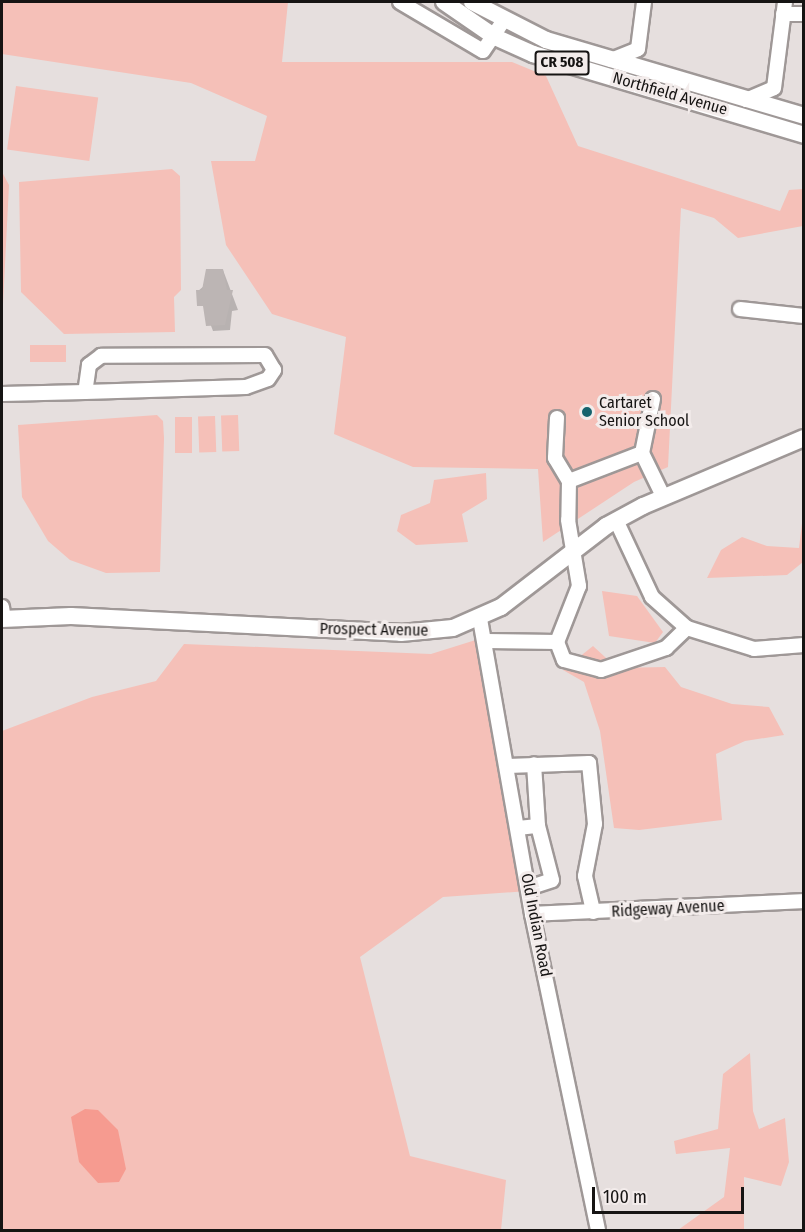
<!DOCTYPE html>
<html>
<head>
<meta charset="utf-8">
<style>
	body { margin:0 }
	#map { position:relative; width:805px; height:1232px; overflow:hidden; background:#e6dfde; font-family:"Fira Sans Condensed",sans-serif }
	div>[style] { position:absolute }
	.green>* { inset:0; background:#f5c0b8; transform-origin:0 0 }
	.water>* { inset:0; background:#f69b90 }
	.shadow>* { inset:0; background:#0003 }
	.building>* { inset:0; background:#bcb5b4 }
	.roads { filter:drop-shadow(2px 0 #9f9897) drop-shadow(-2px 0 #9f9897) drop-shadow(0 2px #9f9897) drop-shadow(0 -2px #9f9897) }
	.minor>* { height:14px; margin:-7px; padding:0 7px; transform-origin:7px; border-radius:7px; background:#fff }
	.major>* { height:16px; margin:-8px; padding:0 8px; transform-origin:8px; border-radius:8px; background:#fff }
	.dots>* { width:16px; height:16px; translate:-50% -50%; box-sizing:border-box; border:3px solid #f3eceb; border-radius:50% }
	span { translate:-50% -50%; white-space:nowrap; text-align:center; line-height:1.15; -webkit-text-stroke:6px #f3eceb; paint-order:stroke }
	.shield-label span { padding:2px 4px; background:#f3eceb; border:2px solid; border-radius:4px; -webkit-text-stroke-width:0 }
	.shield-label { font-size:15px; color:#161413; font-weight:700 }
	.street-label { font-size:16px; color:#161413 }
	.poi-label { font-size:16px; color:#161413 }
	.left { translate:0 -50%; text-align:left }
	.frame { position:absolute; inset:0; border:3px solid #161413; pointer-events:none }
	.scale { position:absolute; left:592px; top:1187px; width:152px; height:27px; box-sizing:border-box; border:3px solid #161413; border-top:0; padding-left:8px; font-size:18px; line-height:21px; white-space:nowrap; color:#161413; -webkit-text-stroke:4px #f3eceb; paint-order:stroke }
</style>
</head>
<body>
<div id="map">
	<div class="green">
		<i style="clip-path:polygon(2px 2px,288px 2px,282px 62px,512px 62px,546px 76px,578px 146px,780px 211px,789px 190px,803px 189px,803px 226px,738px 238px,714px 218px,681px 208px,668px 467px,634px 482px,543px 542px,538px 469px,413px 467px,334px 434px,346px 337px,272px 314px,226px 245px,211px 161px,255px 161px,267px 116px,191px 83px,2px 54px)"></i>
		<i style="left:16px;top:86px;width:83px;height:64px;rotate:8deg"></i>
		<i style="clip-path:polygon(172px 169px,180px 176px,181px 290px,174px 297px,175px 332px,64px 334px,21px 292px,19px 182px)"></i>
		<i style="clip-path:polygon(2px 172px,9px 185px,2px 324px)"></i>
		<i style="left:66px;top:345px;width:17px;height:36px;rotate:90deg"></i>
		<i style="clip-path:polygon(157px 415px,163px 421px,164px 438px,160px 572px,106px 573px,70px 560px,48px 541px,22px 497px,18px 425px)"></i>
		<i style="left:238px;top:415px;width:36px;height:17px;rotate:88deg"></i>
		<i style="left:215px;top:416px;width:36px;height:17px;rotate:88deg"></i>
		<i style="left:175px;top:417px;width:17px;height:36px"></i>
		<i style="clip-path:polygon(486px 473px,487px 499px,462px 514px,468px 542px,416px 545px,397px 531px,401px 515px,430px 503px,434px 480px)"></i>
		<i style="clip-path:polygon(803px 515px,803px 562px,787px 575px,707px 578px,721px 550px,742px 537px,767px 546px,799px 548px)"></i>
		<i style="clip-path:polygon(602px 591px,637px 596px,663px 632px,655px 643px,609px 636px)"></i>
		<i style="clip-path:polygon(482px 638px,528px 891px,443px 897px,360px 957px,410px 1156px,506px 1180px,501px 1230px,2px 1230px,2px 731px,92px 697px,156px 681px,184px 644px,431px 654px)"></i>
		<i style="clip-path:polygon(593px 646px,617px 668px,665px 667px,681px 687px,732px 704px,769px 707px,784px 735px,745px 741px,716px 754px,722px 820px,639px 830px,614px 828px,600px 731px,584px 682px,563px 670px)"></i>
		<i style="clip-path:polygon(750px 1053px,753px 1111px,759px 1129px,785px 1118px,789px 1162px,781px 1186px,744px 1177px,744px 1230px,678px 1230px,724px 1197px,730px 1148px,676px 1154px,674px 1141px,718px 1129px,723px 1074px)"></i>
	</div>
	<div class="water">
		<i style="clip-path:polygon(85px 1109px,98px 1110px,118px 1130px,126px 1169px,119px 1182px,98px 1183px,79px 1162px,71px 1117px)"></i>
	</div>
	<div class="shadow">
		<i style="clip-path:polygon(223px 270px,238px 310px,232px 311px,230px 330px,213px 331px,198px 291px)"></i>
	</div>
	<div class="building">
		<i style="clip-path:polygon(206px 269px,223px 269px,227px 290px,233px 290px,225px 325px,206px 326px,203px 306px,197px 306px,196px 290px,202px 290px)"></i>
	</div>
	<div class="roads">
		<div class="minor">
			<i style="left:400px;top:2px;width:96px;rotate:30.6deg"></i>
			<i style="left:483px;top:51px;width:37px;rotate:-56deg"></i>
			<i style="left:783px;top:14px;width:21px"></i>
			<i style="left:611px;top:60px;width:29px;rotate:-22deg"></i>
			<i style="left:638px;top:49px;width:47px;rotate:-82.7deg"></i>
			<i style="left:746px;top:100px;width:30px;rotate:-23deg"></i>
			<i style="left:774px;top:88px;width:87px;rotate:-82.7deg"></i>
			<i style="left:740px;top:309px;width:64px;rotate:6.2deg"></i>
			<i style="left:2px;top:394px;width:83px;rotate:-1.4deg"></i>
			<i style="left:85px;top:392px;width:161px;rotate:-1.8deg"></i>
			<i style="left:246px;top:387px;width:23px;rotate:-20deg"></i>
			<i style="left:268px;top:379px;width:11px;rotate:-56deg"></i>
			<i style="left:274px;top:370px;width:17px;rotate:-121deg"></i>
			<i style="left:265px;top:355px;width:164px;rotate:179.7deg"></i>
			<i style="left:101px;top:356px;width:15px;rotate:143deg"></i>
			<i style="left:89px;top:365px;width:27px;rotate:98deg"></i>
			<i style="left:653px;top:399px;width:55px;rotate:101.5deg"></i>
			<i style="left:642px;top:453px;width:48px;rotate:64deg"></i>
			<i style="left:557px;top:418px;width:40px;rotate:92.9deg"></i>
			<i style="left:555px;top:458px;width:27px;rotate:59deg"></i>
			<i style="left:569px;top:481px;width:39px;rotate:91deg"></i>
			<i style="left:568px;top:520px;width:67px;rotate:80.5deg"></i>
			<i style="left:579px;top:586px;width:60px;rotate:111.4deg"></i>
			<i style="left:557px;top:642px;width:19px;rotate:69deg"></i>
			<i style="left:564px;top:660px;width:38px;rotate:15deg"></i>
			<i style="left:601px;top:670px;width:69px;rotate:-18.7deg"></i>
			<i style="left:666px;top:648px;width:29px;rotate:-44deg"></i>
			<i style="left:569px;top:481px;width:78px;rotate:-21deg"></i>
			<i style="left:616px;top:520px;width:85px;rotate:64.9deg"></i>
			<i style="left:652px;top:597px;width:47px;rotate:41.5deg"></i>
			<i style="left:687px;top:628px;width:70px;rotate:17.4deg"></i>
			<i style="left:754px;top:649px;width:50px;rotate:-4.6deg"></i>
			<i style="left:2px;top:607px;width:12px;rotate:81deg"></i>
			<i style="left:480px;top:619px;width:300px;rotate:80deg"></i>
			<i style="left:532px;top:914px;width:323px;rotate:78.2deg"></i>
			<i style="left:487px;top:641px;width:70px;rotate:0.8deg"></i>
			<i style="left:508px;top:766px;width:81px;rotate:-2.1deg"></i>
			<i style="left:589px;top:763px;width:61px;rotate:84.4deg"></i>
			<i style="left:595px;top:824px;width:53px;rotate:100.9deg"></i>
			<i style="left:585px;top:876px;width:37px;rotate:77deg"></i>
			<i style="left:518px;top:828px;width:20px;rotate:-6deg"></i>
			<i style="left:538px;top:826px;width:62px;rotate:-93.7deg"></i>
			<i style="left:528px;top:888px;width:25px;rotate:-18deg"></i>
			<i style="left:552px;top:880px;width:56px;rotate:-104.5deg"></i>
			<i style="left:532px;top:914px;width:272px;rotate:-2.7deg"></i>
		</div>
		<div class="major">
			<i style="left:444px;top:2px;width:62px;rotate:34.5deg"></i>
			<i style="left:495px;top:37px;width:42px;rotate:24.1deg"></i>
			<i style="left:533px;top:54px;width:283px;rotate:16.6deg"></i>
			<i style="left:472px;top:2px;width:83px;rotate:27.2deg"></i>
			<i style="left:546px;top:40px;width:269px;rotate:16.4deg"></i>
			<i style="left:2px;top:619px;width:69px;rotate:-2.5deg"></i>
			<i style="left:71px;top:616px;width:330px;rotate:2.9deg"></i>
			<i style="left:401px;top:633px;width:52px;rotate:-5.5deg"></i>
			<i style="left:453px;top:628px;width:52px;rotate:-23.6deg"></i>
			<i style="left:501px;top:607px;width:133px;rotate:-37.6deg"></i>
			<i style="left:606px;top:526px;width:42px;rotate:-28.4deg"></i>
			<i style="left:643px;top:506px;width:175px;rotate:-22.9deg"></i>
		</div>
	</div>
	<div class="dots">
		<i style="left:587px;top:412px;background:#16636d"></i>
	</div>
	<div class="shield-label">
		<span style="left:562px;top:63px">CR 508</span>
	</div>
	<div class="street-label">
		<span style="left:670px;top:94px;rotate:16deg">Northfield Avenue</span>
		<span style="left:374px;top:630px;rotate:1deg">Prospect Avenue</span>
		<span style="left:668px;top:909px;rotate:-3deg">Ridgeway Avenue</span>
		<span style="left:536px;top:925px;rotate:79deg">Old Indian Road</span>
	</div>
	<div class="poi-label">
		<span class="left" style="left:599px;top:412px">Cartaret<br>Senior School</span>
	</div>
	<div class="frame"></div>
	<div class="scale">100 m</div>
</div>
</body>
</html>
